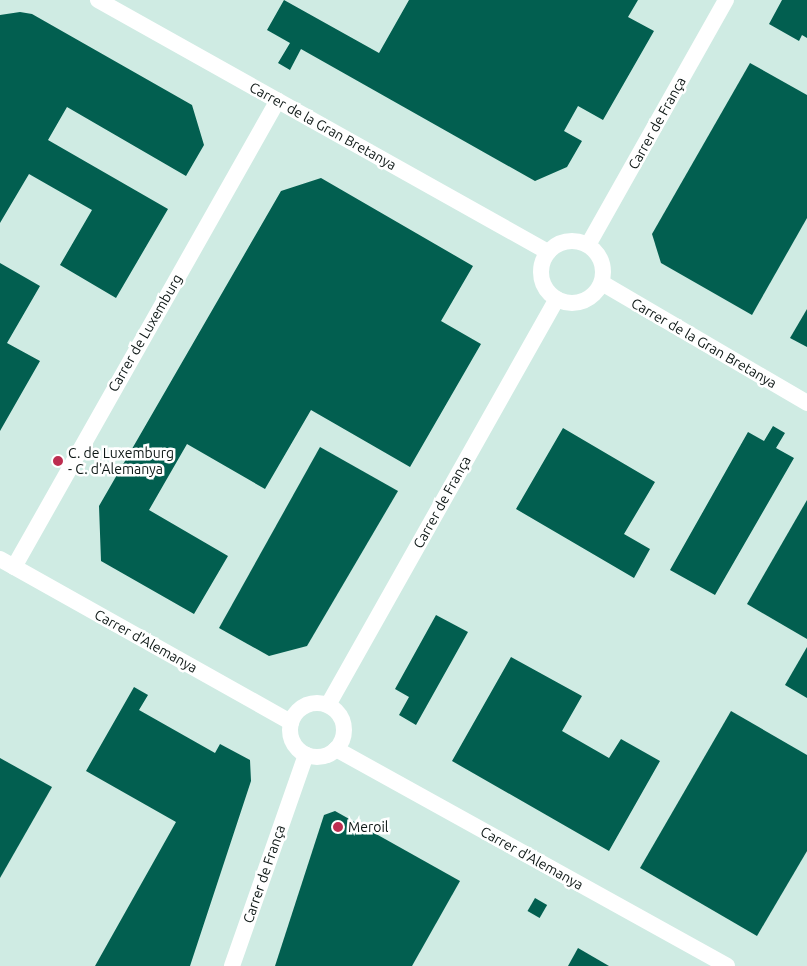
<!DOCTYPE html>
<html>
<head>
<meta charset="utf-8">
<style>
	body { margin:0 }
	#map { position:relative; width:807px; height:966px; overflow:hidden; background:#cfebe3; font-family:Ubuntu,sans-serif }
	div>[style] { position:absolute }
	.building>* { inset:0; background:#025f50; transform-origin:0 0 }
	.street>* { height:16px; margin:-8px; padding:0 8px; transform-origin:8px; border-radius:8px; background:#fff }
	.street>.ring { margin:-8px; padding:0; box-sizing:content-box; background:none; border:16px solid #fff; border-radius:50% }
	.dots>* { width:14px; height:14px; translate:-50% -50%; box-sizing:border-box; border:2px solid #fff; border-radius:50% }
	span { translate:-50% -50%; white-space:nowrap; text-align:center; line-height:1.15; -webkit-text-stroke:5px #fff; paint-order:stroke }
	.street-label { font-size:14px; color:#0d1715 }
	.poi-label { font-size:14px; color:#0d1715 }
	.left { translate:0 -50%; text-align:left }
</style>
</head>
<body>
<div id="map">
	<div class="building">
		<i style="clip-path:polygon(284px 0,379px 53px,409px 0,638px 0,628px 17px,654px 31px,603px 120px,578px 106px,564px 131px,582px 141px,567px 167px,535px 181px,301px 49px,290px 70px,278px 63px,290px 43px,267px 30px)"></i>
		<i style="clip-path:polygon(782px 0,807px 0,807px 38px,802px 35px,799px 41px,769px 24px)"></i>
		<i style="clip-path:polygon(20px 12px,32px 14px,192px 105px,204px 145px,186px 176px,67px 107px,48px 140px,168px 209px,116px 298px,60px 265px,92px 210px,29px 174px,0 223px,0 15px)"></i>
		<i style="clip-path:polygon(750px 63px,807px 95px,807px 218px,752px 315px,661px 263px,652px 234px)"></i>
		<i style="clip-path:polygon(321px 178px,473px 266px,441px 321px,481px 344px,410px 467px,311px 410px,265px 489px,187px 444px,149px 510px,228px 556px,194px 614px,101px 561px,99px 506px,281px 191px)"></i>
		<i style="clip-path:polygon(0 263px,40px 286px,7px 343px,40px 361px,0 431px)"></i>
		<i style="clip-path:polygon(807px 309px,807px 347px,790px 338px)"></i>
		<i style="clip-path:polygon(773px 426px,785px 433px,776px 448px,794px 458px,715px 595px,670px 570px,748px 432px,764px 441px)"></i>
		<i style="clip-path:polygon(563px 428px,655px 482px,624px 534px,650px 549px,634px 578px,516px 509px)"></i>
		<i style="clip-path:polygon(320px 447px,398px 491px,307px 646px,269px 656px,219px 628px)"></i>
		<i style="clip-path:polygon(807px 500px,807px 639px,747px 604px)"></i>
		<i style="clip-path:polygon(436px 615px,468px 632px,416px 725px,399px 715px,409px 697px,395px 689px)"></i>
		<i style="clip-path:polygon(807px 647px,807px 698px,785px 685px)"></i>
		<i style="clip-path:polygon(511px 657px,582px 696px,562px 731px,609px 758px,621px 739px,660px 761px,609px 851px,452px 761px)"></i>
		<i style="clip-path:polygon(134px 687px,148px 695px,139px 710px,215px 753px,220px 744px,250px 760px,251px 781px,190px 966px,95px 966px,176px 822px,86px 771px)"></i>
		<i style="clip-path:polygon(731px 711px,807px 755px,807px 851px,757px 936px,640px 868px)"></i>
		<i style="clip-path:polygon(0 758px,52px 787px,0 878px)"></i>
		<i style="clip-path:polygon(335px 811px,460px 881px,412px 966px,275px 966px,324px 815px)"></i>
		<i style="left:535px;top:898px;width:14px;height:15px;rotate:30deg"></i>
		<i style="clip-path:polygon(578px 948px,609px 966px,568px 966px)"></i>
	</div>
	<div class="street">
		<i style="left:98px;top:0;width:516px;rotate:29.25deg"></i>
		<i class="ring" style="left:541px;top:241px;width:46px;height:46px"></i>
		<i style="left:588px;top:245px;width:281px;rotate:-60.6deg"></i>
		<i style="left:602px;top:283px;width:238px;rotate:30.3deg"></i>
		<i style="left:0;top:559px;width:334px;rotate:29.3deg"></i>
		<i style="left:14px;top:567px;width:536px;rotate:-60.52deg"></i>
		<i class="ring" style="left:290px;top:703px;width:38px;height:38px"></i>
		<i style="left:328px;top:705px;width:466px;rotate:-60.6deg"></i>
		<i style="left:336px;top:749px;width:447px;rotate:29deg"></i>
		<i style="left:232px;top:966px;width:224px;rotate:-70.7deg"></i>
	</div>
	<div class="dots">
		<i style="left:58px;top:461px;background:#bd2d50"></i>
		<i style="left:338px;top:827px;background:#bd2d50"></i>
	</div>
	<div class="street-label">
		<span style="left:657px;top:123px;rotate:-61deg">Carrer de França</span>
		<span style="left:323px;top:126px;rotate:29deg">Carrer de la Gran Bretanya</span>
		<span style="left:145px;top:333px;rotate:-60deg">Carrer de Luxemburg</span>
		<span style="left:704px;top:343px;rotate:30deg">Carrer de la Gran Bretanya</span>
		<span style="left:442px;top:502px;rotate:-61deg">Carrer de França</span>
		<span style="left:146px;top:641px;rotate:29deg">Carrer d'Alemanya</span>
		<span style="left:532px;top:858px;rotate:29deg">Carrer d'Alemanya</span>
		<span style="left:264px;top:874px;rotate:-71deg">Carrer de França</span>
	</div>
	<div class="poi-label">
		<span class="left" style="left:68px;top:461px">C. de Luxemburg<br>- C. d'Alemanya</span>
		<span class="left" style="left:348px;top:827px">Meroil</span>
	</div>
</div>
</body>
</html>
